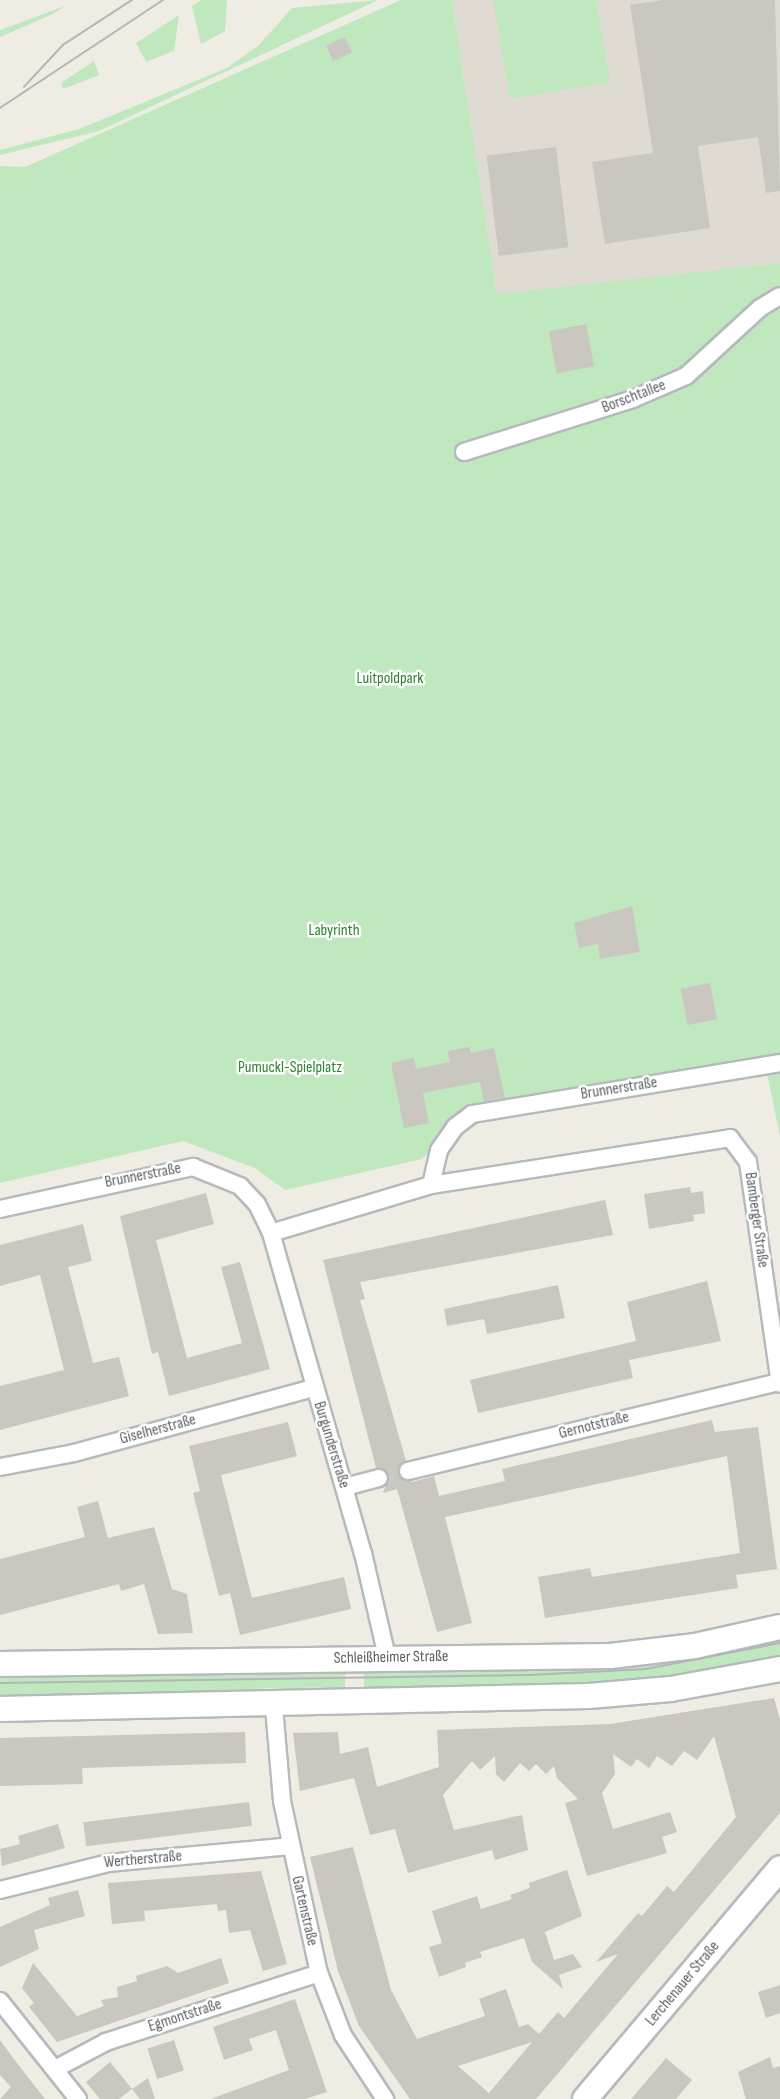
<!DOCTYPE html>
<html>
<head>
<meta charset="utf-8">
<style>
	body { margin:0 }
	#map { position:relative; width:780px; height:2099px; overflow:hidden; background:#efece3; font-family:"Sofia Sans Condensed",sans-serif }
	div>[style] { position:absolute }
	.education>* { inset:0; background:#dfdbd2 }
	.green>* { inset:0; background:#bfe8be }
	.building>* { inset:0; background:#cac7c0; transform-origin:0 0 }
	.street-tunnel>* { height:16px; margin-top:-8px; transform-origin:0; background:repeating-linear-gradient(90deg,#cac9c4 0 16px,transparent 0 24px) }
	.roads { filter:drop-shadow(2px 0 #b6b9be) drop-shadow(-2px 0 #b6b9be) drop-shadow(0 2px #b6b9be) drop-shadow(0 -2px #b6b9be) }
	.street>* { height:16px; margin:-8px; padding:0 8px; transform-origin:8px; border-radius:8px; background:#fff }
	.secondary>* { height:24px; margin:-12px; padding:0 12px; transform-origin:12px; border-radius:12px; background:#fff }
	.tram>* { height:1.5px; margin:-0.75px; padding:0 0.75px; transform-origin:0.75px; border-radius:0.75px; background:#b4b5b6 }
	span { translate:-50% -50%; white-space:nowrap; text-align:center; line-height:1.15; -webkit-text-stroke:5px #fff; paint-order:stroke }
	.street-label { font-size:16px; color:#5b6065 }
	.park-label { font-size:16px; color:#2e8230 }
</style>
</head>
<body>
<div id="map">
	<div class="education">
		<i style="clip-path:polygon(452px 0,780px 0,780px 263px,497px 295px)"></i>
	</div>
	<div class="green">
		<i style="clip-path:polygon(201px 0,227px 0,225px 31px,201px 44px,192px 6px)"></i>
		<i style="clip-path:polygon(378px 0,99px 131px,0 155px,0 150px,79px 129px,227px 68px,259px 45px,292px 8px)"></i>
		<i style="clip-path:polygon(401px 0,452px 0,497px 294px,780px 263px,780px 1063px,472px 1114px,422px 1159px,285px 1190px,255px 1168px,183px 1141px,0 1183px,0 166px,25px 167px)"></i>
		<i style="clip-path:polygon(493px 0,596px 0,610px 82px,510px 99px)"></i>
		<i style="clip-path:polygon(65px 6px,53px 14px,0 37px,0 30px)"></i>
		<i style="clip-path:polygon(179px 15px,174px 51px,146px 62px,136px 43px)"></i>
		<i style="clip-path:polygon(94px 61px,99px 75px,63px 89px,61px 83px)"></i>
		<i style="clip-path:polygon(780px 1071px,780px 1136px,767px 1073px)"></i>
		<i style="clip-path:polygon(780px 1635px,780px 1658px,627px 1684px,364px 1695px,364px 1673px,474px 1672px,475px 1665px)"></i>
		<i style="clip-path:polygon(345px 1666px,345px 1687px,237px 1689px,236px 1698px,0 1700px,0 1673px)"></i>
	</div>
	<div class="building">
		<i style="clip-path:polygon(663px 0,775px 0,780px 191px,766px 193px,758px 137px,698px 146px,710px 228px,605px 244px,592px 162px,653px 153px,630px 5px)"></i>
		<i style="left:345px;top:37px;width:17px;height:21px;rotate:65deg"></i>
		<i style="left:556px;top:147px;width:101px;height:70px;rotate:83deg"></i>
		<i style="left:586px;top:324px;width:43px;height:38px;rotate:79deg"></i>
		<i style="clip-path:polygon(632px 906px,640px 952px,600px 959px,598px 944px,579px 948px,574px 923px)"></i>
		<i style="left:710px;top:983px;width:37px;height:30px;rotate:79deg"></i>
		<i style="clip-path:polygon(469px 1047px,471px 1053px,494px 1048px,505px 1098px,484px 1101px,480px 1082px,423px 1093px,429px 1123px,404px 1128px,391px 1063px,414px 1058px,416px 1069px,450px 1062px,448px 1051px)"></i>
		<i style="clip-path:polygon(690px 1187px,691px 1193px,703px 1191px,705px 1213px,693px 1215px,694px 1221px,649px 1229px,644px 1194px)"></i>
		<i style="clip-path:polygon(206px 1193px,214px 1224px,156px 1240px,187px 1358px,242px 1343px,221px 1267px,240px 1262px,270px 1369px,169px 1396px,158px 1352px,152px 1354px,120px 1216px)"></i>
		<i style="clip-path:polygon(605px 1200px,613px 1235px,360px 1282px,365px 1299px,360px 1300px,406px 1461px,398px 1474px,412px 1482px,434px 1476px,439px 1496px,505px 1481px,502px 1469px,712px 1420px,715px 1432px,758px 1427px,777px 1569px,736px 1575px,738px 1588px,545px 1618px,538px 1577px,590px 1568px,592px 1577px,740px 1553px,727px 1456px,445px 1517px,472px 1623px,437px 1632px,397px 1489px,383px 1493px,389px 1476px,376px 1468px,323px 1260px)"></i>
		<i style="clip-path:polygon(83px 1224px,92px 1261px,68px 1267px,93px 1363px,119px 1357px,129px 1396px,0 1430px,0 1386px,64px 1370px,40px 1275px,0 1286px,0 1245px)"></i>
		<i style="clip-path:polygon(707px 1281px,721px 1341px,629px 1360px,633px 1378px,478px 1413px,470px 1380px,636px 1341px,627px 1302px)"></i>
		<i style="clip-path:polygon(558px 1285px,565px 1318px,487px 1334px,484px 1319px,447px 1326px,444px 1309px)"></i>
		<i style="clip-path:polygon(288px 1422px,297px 1456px,221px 1475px,252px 1598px,344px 1577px,351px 1609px,240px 1635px,230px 1593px,219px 1596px,193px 1493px,200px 1491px,189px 1446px)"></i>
		<i style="clip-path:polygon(98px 1501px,108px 1538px,154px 1527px,172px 1589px,187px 1594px,193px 1633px,158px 1634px,144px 1584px,121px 1591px,119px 1584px,0 1615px,0 1559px,85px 1537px,77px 1507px)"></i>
		<i style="clip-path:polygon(evenodd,774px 1698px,780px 1720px,780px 1813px,536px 2099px,410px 2099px,359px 2026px,338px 1971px,310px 1857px,353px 1847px,391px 1990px,417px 2039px,485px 2016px,479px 1999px,506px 1989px,519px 2027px,528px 2024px,539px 2034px,558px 2012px,564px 2018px,618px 1954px,596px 1962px,638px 1913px,642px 1916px,667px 1886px,674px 1892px,736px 1817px,714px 1736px,697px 1760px,684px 1751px,672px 1766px,657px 1756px,649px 1768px,637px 1759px,631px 1767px,613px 1754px,615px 1774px,602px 1793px,613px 1829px,670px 1812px,677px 1832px,662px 1837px,667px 1853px,587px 1876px,565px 1803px,578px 1799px,557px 1778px,554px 1766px,546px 1774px,536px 1764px,529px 1771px,520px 1763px,504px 1782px,496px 1774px,495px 1756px,480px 1770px,472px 1761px,443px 1795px,454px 1830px,522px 1815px,528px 1850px,495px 1860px,492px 1850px,408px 1873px,395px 1829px,370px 1835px,354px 1778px,300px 1791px,293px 1733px,338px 1732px,340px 1754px,368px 1747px,377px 1787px,439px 1767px,437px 1730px,610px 1724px,774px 1698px,532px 2042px,489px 2093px,458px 2066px,532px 2042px)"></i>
		<i style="clip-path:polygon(245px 1732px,246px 1763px,82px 1768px,83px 1784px,0 1786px,0 1738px)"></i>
		<i style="left:249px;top:1802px;width:24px;height:167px;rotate:83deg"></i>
		<i style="clip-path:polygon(58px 1824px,65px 1848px,2px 1866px,0 1849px,20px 1844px,18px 1836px)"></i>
		<i style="clip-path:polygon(567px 1870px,582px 1916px,545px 1932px,554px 1960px,573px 1954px,582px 1967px,559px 1975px,563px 1989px,532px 1962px,524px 1938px,480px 1952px,482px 1957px,465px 1963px,466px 1967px,439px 1977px,429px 1947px,442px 1943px,432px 1911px,477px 1896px,481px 1909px,512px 1899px,510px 1895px,530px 1888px,529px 1883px)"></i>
		<i style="clip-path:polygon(261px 1871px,287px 1964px,263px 1971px,250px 1930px,229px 1933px,226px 1910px,218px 1911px,217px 1904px,144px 1911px,145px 1921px,112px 1924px,108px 1883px)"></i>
		<i style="clip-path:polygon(78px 1890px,85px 1916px,34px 1930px,39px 1949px,0 1967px,0 1927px,50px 1905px,48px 1898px)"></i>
		<i style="clip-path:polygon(221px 1958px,229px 1983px,57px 2042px,29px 2007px,34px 2003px,22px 1988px,33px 1963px,77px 2016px,104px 2006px,101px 2000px,118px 1997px,117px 1987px,137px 1981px,136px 1976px,167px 1966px,178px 1973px)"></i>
		<i style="clip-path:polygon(780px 1985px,780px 2013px,766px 2018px,758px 1992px)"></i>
		<i style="clip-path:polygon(295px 1999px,327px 2092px,305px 2099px,211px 2099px,289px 2070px,276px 2030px,249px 2039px,253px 2050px,224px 2060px,213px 2027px)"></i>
		<i style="clip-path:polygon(0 2040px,17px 2063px,45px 2099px,0 2099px,11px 2087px,0 2075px)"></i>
		<i style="left:174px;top:2040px;width:32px;height:28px;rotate:72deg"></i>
		<i style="clip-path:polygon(770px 2057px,773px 2068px,780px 2066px,780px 2099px,746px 2099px,738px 2072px)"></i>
		<i style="clip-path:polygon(666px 2058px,692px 2080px,676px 2099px,631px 2099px)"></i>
		<i style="clip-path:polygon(110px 2062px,132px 2089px,119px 2099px,100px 2099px,86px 2082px)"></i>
		<i style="clip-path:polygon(148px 2078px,155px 2099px,140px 2099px,132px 2089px)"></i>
	</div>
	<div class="street-tunnel">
		<i style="left:379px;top:1478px;width:30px;rotate:-14deg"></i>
	</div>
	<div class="roads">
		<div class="street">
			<i style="left:464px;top:452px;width:177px;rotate:-17.4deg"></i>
			<i style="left:633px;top:399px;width:58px;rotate:-23.5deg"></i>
			<i style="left:686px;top:376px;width:100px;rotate:-42.6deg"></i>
			<i style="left:760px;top:308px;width:23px;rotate:-31deg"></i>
			<i style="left:431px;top:1185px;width:36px;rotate:-77deg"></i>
			<i style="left:439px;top:1150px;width:28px;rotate:-55deg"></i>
			<i style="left:455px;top:1127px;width:21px;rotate:-37deg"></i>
			<i style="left:472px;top:1114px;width:312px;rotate:-9.4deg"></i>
			<i style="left:0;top:1209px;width:198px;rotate:-12.3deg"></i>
			<i style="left:193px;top:1167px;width:51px;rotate:22deg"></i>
			<i style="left:240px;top:1186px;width:25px;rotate:47deg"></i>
			<i style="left:257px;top:1204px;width:32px;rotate:64deg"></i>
			<i style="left:271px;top:1233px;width:167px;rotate:-16.7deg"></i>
			<i style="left:431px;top:1185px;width:303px;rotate:-8.9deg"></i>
			<i style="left:730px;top:1138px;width:30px;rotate:53deg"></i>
			<i style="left:748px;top:1162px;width:224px;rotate:81.8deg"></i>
			<i style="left:271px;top:1233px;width:333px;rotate:74deg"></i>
			<i style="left:363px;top:1553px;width:107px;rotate:77deg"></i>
			<i style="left:0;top:1467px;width:75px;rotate:-10.7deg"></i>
			<i style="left:74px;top:1453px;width:249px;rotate:-15.2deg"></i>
			<i style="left:408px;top:1471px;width:382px;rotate:-13.5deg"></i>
			<i style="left:345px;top:1487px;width:35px;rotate:-15deg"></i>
			<i style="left:274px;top:1707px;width:94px;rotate:85.1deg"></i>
			<i style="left:282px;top:1801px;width:176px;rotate:77.9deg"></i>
			<i style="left:319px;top:1973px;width:66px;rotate:68.8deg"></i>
			<i style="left:343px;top:2035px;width:77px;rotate:56.7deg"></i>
			<i style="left:0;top:1890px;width:111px;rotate:-14deg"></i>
			<i style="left:108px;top:1863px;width:183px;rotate:-5.3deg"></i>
			<i style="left:0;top:2001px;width:125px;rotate:51.5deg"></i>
			<i style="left:55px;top:2069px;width:58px;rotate:-27.9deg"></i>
			<i style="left:106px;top:2042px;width:224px;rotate:-17.9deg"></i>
		</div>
		<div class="secondary">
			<i style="left:0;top:1664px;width:610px;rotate:-0.75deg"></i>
			<i style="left:610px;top:1656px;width:86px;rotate:-6.7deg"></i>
			<i style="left:695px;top:1646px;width:87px;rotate:-12.6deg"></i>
			<i style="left:0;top:1709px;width:589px;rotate:-1.26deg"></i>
			<i style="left:589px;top:1696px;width:82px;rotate:-4.9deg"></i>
			<i style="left:671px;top:1689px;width:111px;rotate:-10.4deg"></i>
			<i style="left:585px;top:2099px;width:302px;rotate:-49.8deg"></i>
		</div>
	</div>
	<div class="tram">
		<i style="left:24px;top:87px;width:57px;rotate:-47.1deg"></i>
		<i style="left:63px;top:45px;width:82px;rotate:-33.1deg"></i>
		<i style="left:0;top:108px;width:196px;rotate:-33.5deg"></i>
		<i style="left:0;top:1683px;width:530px;rotate:-0.86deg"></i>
		<i style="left:530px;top:1675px;width:116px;rotate:-3deg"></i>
		<i style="left:646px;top:1669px;width:136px;rotate:-11deg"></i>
	</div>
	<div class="street-label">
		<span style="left:634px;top:397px;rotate:-21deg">Borschtallee</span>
		<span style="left:619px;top:1089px;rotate:-9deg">Brunnerstraße</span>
		<span style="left:143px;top:1176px;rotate:-11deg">Brunnerstraße</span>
		<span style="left:756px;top:1220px;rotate:82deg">Bamberger Straße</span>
		<span style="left:594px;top:1426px;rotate:-14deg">Gernotstraße</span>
		<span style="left:158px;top:1430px;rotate:-15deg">Giselherstraße</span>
		<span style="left:331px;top:1445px;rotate:73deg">Burgunderstraße</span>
		<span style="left:391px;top:1658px;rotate:-1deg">Schleißheimer Straße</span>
		<span style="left:143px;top:1860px;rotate:-5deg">Wertherstraße</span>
		<span style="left:304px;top:1911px;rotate:77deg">Gartenstraße</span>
		<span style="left:683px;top:1984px;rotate:-50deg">Lerchenauer Straße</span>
		<span style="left:185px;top:2016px;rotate:-18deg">Egmontstraße</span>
	</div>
	<div class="park-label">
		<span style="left:390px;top:679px">Luitpoldpark</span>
		<span style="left:334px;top:931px">Labyrinth</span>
		<span style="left:290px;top:1068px">Pumuckl-Spielplatz</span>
	</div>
</div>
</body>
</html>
